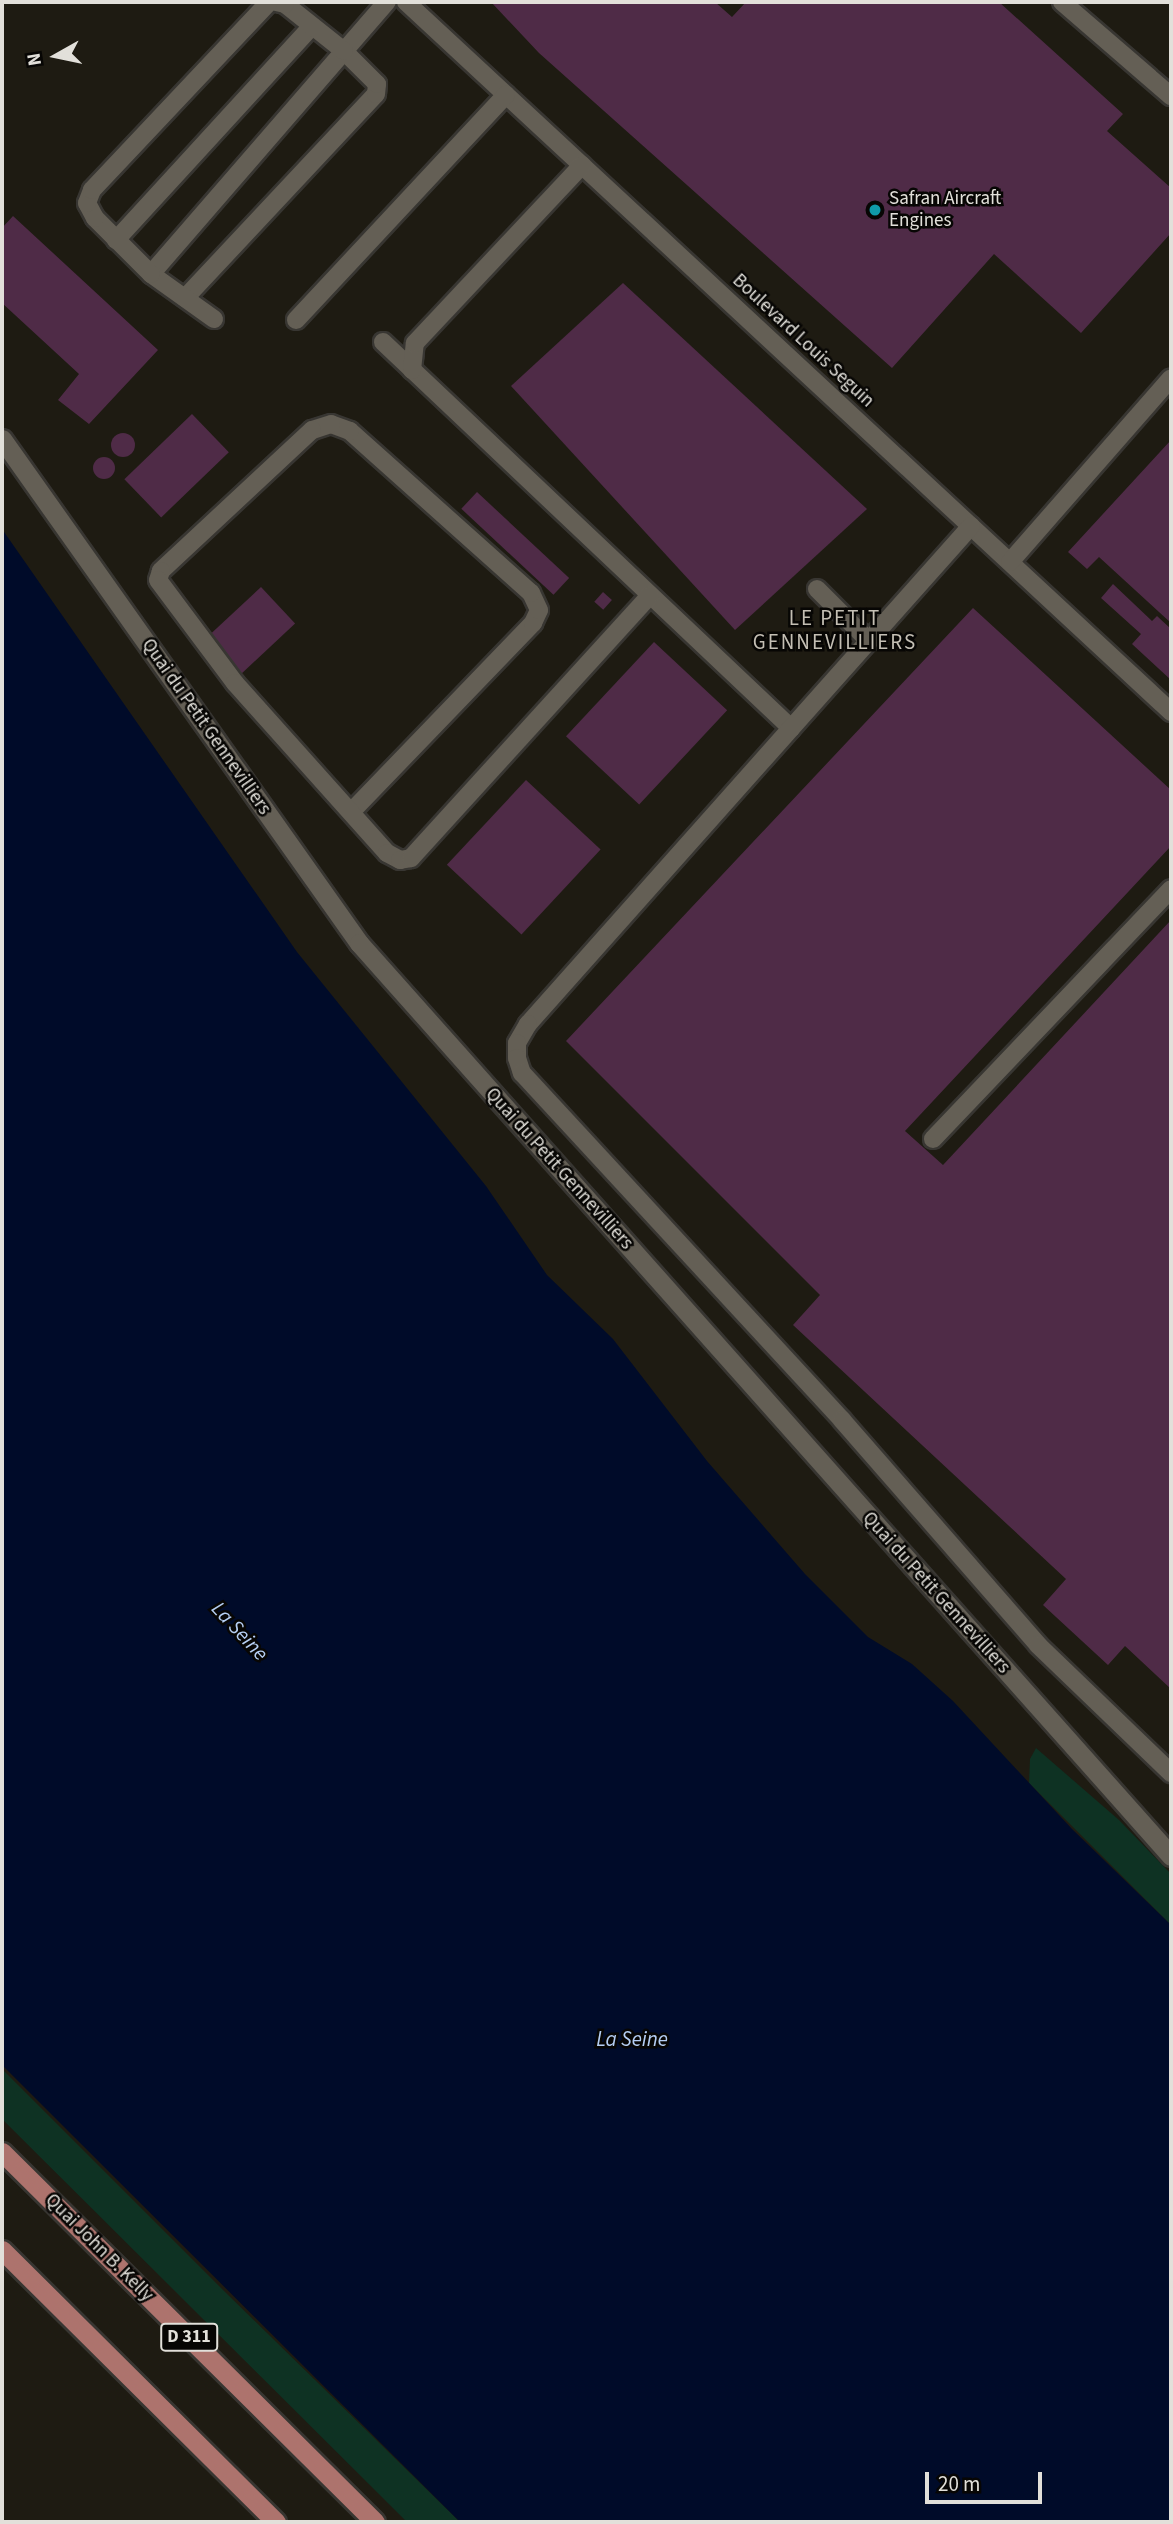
<!DOCTYPE html>
<html>
<head>
<meta charset="utf-8">
<style>
	body { margin:0 }
	#map { position:relative; width:1173px; height:2524px; overflow:hidden; background:#1e1b12; font-family:"Source Sans 3",sans-serif }
	div>[style] { position:absolute }
	.green>* { inset:0; background:#0e3223 }
	.water>* { inset:0; background:#000b29 }
	.building>* { inset:0; background:#4f2b47; transform-origin:0 0 }
	.round { border-radius:50% }
	.roads { filter:drop-shadow(2px 0 #383632) drop-shadow(-2px 0 #383632) drop-shadow(0 2px #383632) drop-shadow(0 -2px #383632) }
	.service>* { height:18px; margin:-9px; padding:0 9px; transform-origin:9px; border-radius:9px; background:#645f55 }
	.minor>* { height:19px; margin:-9.5px; padding:0 9.5px; transform-origin:9.5px; border-radius:9.5px; background:#645f55 }
	.primary>* { height:19px; margin:-9.5px; padding:0 9.5px; transform-origin:9.5px; border-radius:9.5px; background:#ad736d }
	.dots>* { width:19px; height:19px; translate:-50% -50%; box-sizing:border-box; border:4px solid #070604; border-radius:50% }
	span { translate:-50% -50%; white-space:nowrap; text-align:center; line-height:1.15; -webkit-text-stroke:5px #070604; paint-order:stroke }
	.shield-label span { padding:2px 5px; background:#070604; border:2px solid; border-radius:5px; -webkit-text-stroke-width:0 }
	.shield-label { font-size:18px; color:#e2e0da; font-weight:700 }
	.poi-label { font-size:19px; color:#e2e0da }
	.left { translate:0 -50%; text-align:left }
	.street-label { font-size:19px; color:#e2e0da }
	.neighbourhood-label { font-size:21px; color:#c4bfb4; letter-spacing:2px }
	.water-label { font-size:21px; color:#b5cef3; font-style:italic }
	.frame { position:absolute; inset:0; border:4px solid #e2e0da; pointer-events:none }
	.north { position:absolute; left:21px; top:21px; width:70px; height:70px; -webkit-text-stroke:5px #070604; paint-order:stroke; rotate:261deg; font-size:19px; font-weight:700; line-height:28px; text-align:center; color:#e2e0da }
	.north::after { content:''; display:block; margin:auto; width:24px; height:32px; background:#e2e0da; clip-path:polygon(50% 0,100% 100%,50% 72%,0 100%) }
	.scale { position:absolute; left:925px; top:2472px; width:117px; height:32px; box-sizing:border-box; border:4px solid #e2e0da; border-top:0; padding-left:9px; font-size:21px; line-height:24px; white-space:nowrap; color:#e2e0da; -webkit-text-stroke:5px #070604; paint-order:stroke }
</style>
</head>
<body>
<div id="map">
	<div class="green">
		<i style="clip-path:polygon(1036px 1748px,1119px 1820px,1171px 1874px,1171px 1925px,1029px 1783px,1030px 1759px)"></i>
		<i style="clip-path:polygon(2px 2069px,221px 2288px,460px 2522px,407px 2522px,2px 2119px)"></i>
	</div>
	<div class="water">
		<i style="clip-path:polygon(2px 529px,297px 952px,486px 1186px,547px 1275px,613px 1339px,707px 1461px,805px 1574px,868px 1637px,912px 1664px,953px 1701px,1072px 1829px,1171px 1925px,1171px 2522px,460px 2522px,2px 2065px)"></i>
	</div>
	<div class="building">
		<i style="clip-path:polygon(491px 2px,715px 2px,732px 17px,746px 2px,999px 2px,1123px 114px,1107px 131px,1171px 188px,1171px 233px,1081px 333px,994px 254px,892px 368px,539px 53px)"></i>
		<i style="clip-path:polygon(13px 216px,158px 350px,89px 424px,58px 400px,79px 374px,2px 303px,2px 228px)"></i>
		<i style="clip-path:polygon(623px 283px,867px 509px,735px 630px,511px 386px)"></i>
		<i style="left:192px;top:414px;width:53px;height:94px;rotate:46deg"></i>
		<i class="round" style="left:111px;top:433px;width:24px;height:24px"></i>
		<i style="clip-path:polygon(1171px 440px,1171px 623px,1099px 557px,1087px 569px,1068px 552px)"></i>
		<i class="round" style="left:93px;top:457px;width:22px;height:22px"></i>
		<i style="left:477px;top:492px;width:126px;height:23px;rotate:43deg"></i>
		<i style="clip-path:polygon(1113px 584px,1152px 621px,1157px 616px,1171px 629px,1171px 680px,1132px 644px,1141px 634px,1101px 598px)"></i>
		<i style="left:261px;top:587px;width:50px;height:76px;rotate:47deg"></i>
		<i style="left:603px;top:592px;width:12px;height:13px;rotate:42deg"></i>
		<i style="clip-path:polygon(973px 608px,1171px 790px,1171px 846px,905px 1131px,943px 1165px,1171px 920px,1171px 1689px,1125px 1646px,1108px 1665px,1043px 1605px,1066px 1579px,793px 1325px,820px 1295px,566px 1041px)"></i>
		<i style="left:654px;top:642px;width:100px;height:129px;rotate:43deg"></i>
		<i style="left:526px;top:780px;width:102px;height:116px;rotate:43deg"></i>
	</div>
	<div class="roads">
		<div class="service">
			<i style="left:406px;top:2px;width:1044px;rotate:42.86deg"></i>
			<i style="left:1062px;top:2px;width:144px;rotate:40.8deg"></i>
			<i style="left:116px;top:240px;width:290px;rotate:-47.5deg"></i>
			<i style="left:151px;top:274px;width:360px;rotate:-49.1deg"></i>
			<i style="left:185px;top:298px;width:279px;rotate:-46.9deg"></i>
			<i style="left:376px;top:94px;width:10px;rotate:-84deg"></i>
			<i style="left:377px;top:84px;width:47px;rotate:-135deg"></i>
			<i style="left:344px;top:51px;width:75px;rotate:-141.5deg"></i>
			<i style="left:285px;top:4px;width:9px;rotate:-167deg"></i>
			<i style="left:214px;top:319px;width:77px;rotate:-144.5deg"></i>
			<i style="left:151px;top:274px;width:79px;rotate:-135deg"></i>
			<i style="left:95px;top:218px;width:17px;rotate:-118deg"></i>
			<i style="left:87px;top:203px;width:14px;rotate:-69deg"></i>
			<i style="left:92px;top:190px;width:258px;rotate:-46.7deg"></i>
			<i style="left:296px;top:320px;width:308px;rotate:-47deg"></i>
			<i style="left:383px;top:342px;width:562px;rotate:43.41deg"></i>
			<i style="left:412px;top:370px;width:27px;rotate:-84deg"></i>
			<i style="left:415px;top:343px;width:244px;rotate:-46.8deg"></i>
			<i style="left:971px;top:526px;width:667px;rotate:131.65deg"></i>
			<i style="left:528px;top:1024px;width:22px;rotate:120deg"></i>
			<i style="left:517px;top:1043px;width:15px;rotate:90deg"></i>
			<i style="left:517px;top:1058px;width:16px;rotate:72deg"></i>
			<i style="left:522px;top:1073px;width:472px;rotate:47.3deg"></i>
			<i style="left:842px;top:1420px;width:298px;rotate:48.9deg"></i>
			<i style="left:1038px;top:1645px;width:185px;rotate:43.9deg"></i>
			<i style="left:1010px;top:562px;width:244px;rotate:-48.8deg"></i>
			<i style="left:817px;top:589px;width:74px;rotate:45deg"></i>
			<i style="left:353px;top:810px;width:260px;rotate:-46.1deg"></i>
			<i style="left:533px;top:623px;width:14px;rotate:-65deg"></i>
			<i style="left:539px;top:610px;width:19px;rotate:-115deg"></i>
			<i style="left:531px;top:593px;width:243px;rotate:-138.2deg"></i>
			<i style="left:350px;top:431px;width:20px;rotate:-160deg"></i>
			<i style="left:331px;top:424px;width:20px;rotate:162deg"></i>
			<i style="left:312px;top:430px;width:207px;rotate:137deg"></i>
			<i style="left:161px;top:571px;width:9px;rotate:108deg"></i>
			<i style="left:158px;top:580px;width:129px;rotate:53.2deg"></i>
			<i style="left:235px;top:683px;width:228px;rotate:48.2deg"></i>
			<i style="left:387px;top:853px;width:15px;rotate:28deg"></i>
			<i style="left:400px;top:860px;width:11px;rotate:-10deg"></i>
			<i style="left:411px;top:858px;width:355px;rotate:-47.7deg"></i>
			<i style="left:933px;top:1139px;width:345px;rotate:-46.4deg"></i>
		</div>
		<div class="minor">
			<i style="left:2px;top:439px;width:618px;rotate:54.69deg"></i>
			<i style="left:359px;top:943px;width:1222px;rotate:48.35deg"></i>
		</div>
		<div class="primary">
			<i style="left:2px;top:2152px;width:525px;rotate:44.77deg"></i>
			<i style="left:2px;top:2250px;width:386px;rotate:44.8deg"></i>
		</div>
	</div>
	<div class="dots">
		<i style="left:875px;top:210px;background:#0f9aa8"></i>
	</div>
	<div class="shield-label">
		<span style="left:189px;top:2337px">D 311</span>
	</div>
	<div class="poi-label">
		<span class="left" style="left:889px;top:210px">Safran Aircraft<br>Engines</span>
	</div>
	<div class="street-label">
		<span style="left:803px;top:341px;rotate:43deg">Boulevard Louis Seguin</span>
		<span style="left:206px;top:727px;rotate:55deg">Quai du Petit Gennevilliers</span>
		<span style="left:559px;top:1169px;rotate:48deg">Quai du Petit Gennevilliers</span>
		<span style="left:936px;top:1593px;rotate:48deg">Quai du Petit Gennevilliers</span>
		<span style="left:99px;top:2248px;rotate:45deg">Quai John B. Kelly</span>
	</div>
	<div class="neighbourhood-label">
		<span style="left:835px;top:630px">LE PETIT<br>GENNEVILLIERS</span>
	</div>
	<div class="water-label">
		<span style="left:240px;top:1631px;rotate:47deg">La Seine</span>
		<span style="left:632px;top:2039px">La Seine</span>
	</div>
	<div class="frame"></div>
	<div class="north">N</div>
	<div class="scale">20 m</div>
</div>
</body>
</html>
